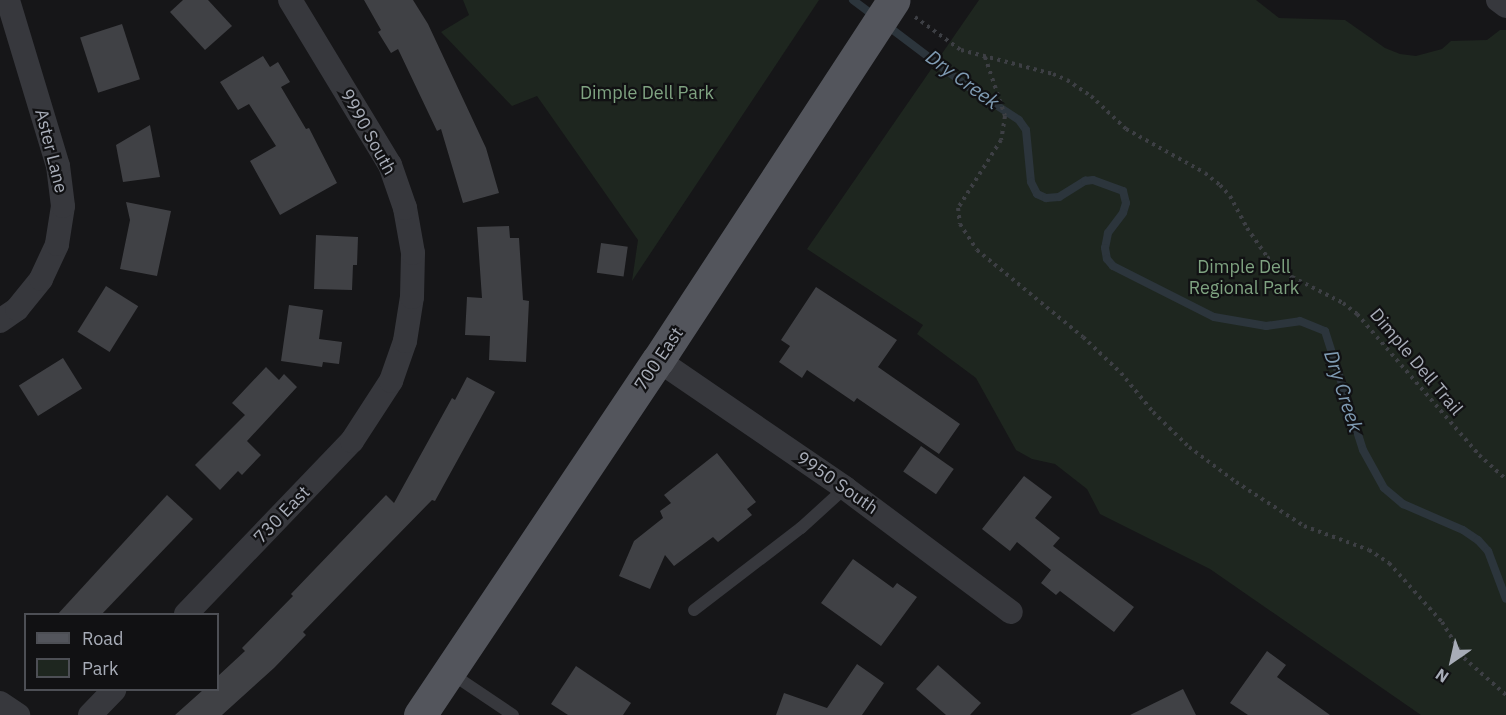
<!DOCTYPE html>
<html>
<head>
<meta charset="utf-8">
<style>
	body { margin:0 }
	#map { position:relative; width:1506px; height:715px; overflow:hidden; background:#161618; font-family:"IBM Plex Sans",sans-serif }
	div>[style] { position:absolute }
	.green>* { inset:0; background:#1e261f }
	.stream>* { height:8px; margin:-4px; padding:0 4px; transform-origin:4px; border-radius:4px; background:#2c353c }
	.building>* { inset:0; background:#404145; transform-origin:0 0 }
	.path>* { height:4px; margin-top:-2px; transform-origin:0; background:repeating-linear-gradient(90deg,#3d3f44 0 3px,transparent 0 7.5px) }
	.lane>* { height:12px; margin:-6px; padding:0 6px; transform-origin:6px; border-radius:6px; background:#37383d }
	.street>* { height:24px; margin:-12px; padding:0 12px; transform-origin:12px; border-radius:12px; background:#37383d }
	.primary>* { height:33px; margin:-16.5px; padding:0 16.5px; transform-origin:16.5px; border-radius:16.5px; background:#53555c }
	span { translate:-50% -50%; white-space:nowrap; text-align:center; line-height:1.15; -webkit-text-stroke:4.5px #111113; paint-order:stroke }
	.park-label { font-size:18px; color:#7fa381 }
	.street-label { font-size:18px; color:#a8adb8 }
	.water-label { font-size:20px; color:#7f9bb3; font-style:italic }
	.legend { position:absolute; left:24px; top:613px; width:195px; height:78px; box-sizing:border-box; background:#111113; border:2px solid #4d4f55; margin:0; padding:8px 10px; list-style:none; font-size:18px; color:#a8adb8 }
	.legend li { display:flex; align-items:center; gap:12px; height:30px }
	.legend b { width:30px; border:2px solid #4d4f55 }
	.north { position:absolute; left:1422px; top:631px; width:60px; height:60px; -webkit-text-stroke:4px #111113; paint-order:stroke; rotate:214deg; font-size:16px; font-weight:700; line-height:24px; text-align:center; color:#a8adb8 }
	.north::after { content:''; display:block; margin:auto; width:21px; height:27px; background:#a8adb8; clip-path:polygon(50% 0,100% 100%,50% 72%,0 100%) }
</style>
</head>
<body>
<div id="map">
	<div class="green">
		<i style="clip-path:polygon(463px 0,819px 0,632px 281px,638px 240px,537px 96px,512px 106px,441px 32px,469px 15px)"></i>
		<i style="clip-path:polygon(979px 0,1256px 0,1279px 18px,1345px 20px,1385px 48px,1400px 54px,1416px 56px,1442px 49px,1451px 41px,1487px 40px,1500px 30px,1506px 30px,1506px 715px,1421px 715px,1210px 569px,1100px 514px,1087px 489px,1055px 464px,1032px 459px,1016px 450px,976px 378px,917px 334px,923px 325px,807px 249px)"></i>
	</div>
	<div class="stream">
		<i style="left:853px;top:0;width:25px;rotate:37deg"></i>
		<i style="left:885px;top:24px;width:103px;rotate:37.1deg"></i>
		<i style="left:967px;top:86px;width:62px;rotate:33.2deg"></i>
		<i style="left:1019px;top:120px;width:12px;rotate:55deg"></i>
		<i style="left:1026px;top:130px;width:52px;rotate:84.5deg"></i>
		<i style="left:1031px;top:182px;width:13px;rotate:63deg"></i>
		<i style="left:1037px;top:194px;width:10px;rotate:24deg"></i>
		<i style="left:1046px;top:198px;width:13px;rotate:-4deg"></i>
		<i style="left:1059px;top:197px;width:31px;rotate:-32deg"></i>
		<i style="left:1085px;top:181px;width:8px;rotate:-7deg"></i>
		<i style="left:1093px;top:180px;width:32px;rotate:20deg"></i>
		<i style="left:1123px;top:191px;width:12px;rotate:76deg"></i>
		<i style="left:1126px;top:203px;width:10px;rotate:107deg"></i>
		<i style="left:1123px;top:213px;width:25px;rotate:127deg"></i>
		<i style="left:1108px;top:233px;width:15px;rotate:101deg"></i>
		<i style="left:1105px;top:248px;width:11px;rotate:80deg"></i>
		<i style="left:1107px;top:259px;width:9px;rotate:49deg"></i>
		<i style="left:1113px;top:266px;width:113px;rotate:26.8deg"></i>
		<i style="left:1214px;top:317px;width:53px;rotate:9.8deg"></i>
		<i style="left:1266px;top:326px;width:34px;rotate:-8deg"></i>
		<i style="left:1300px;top:321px;width:27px;rotate:22deg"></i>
		<i style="left:1325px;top:331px;width:125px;rotate:72.3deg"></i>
		<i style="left:1363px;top:450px;width:43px;rotate:61.1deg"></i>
		<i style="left:1384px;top:488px;width:25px;rotate:40deg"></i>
		<i style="left:1403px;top:504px;width:65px;rotate:23.4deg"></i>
		<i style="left:1463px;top:530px;width:18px;rotate:34deg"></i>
		<i style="left:1478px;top:540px;width:15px;rotate:48deg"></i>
		<i style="left:1488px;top:551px;width:51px;rotate:69.4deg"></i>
	</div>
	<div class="building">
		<i style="clip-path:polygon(183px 0,208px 0,232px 26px,205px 50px,170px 12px)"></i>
		<i style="clip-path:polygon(364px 0,413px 0,428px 24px,486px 148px,499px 193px,463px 203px,441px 129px,437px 131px,398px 49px,391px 53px,378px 32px,381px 30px)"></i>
		<i style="left:122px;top:24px;width:58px;height:44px;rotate:72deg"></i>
		<i style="clip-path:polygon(263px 56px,270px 67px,278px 62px,290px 82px,281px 87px,306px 129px,309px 128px,337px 183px,280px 215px,250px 161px,276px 146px,249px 104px,238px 110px,220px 82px)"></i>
		<i style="clip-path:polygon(150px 125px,160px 177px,123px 182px,116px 145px)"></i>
		<i style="clip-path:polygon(126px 202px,171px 211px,157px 276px,120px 269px,130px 220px)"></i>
		<i style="clip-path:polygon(509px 226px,510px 238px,519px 238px,523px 300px,529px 301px,526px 362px,489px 360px,490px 336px,465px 335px,467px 297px,482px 298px,477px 227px)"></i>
		<i style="clip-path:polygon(316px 235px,358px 237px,357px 265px,353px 265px,352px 290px,314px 289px)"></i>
		<i style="left:601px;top:243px;width:27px;height:30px;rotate:8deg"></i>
		<i style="left:106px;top:286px;width:38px;height:54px;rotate:32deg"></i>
		<i style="clip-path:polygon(816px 287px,897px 340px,878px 367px,960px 424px,939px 454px,857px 398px,854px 402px,807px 370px,802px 378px,779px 362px,790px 346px,781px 340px)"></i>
		<i style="clip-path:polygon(289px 305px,323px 310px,319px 339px,342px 342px,339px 364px,323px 362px,322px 367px,281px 361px)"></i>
		<i style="left:63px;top:358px;width:36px;height:52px;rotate:58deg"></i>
		<i style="clip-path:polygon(266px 367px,279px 380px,284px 374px,297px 387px,247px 441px,261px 455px,242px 475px,238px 471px,220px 490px,195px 465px,245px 415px,232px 403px)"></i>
		<i style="clip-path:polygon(467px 377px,495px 392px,435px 501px,432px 500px,303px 632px,306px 635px,274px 668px,222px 715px,175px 715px,203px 690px,218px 690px,218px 676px,245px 651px,242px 648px,293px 596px,291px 594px,386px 495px,394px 503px,452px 398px,455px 400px)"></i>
		<i style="left:921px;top:446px;width:40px;height:31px;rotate:35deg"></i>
		<i style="clip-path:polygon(717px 453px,756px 502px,747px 509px,752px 515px,718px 542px,713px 537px,674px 566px,665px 555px,650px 589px,619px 576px,634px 541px,663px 518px,660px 511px,671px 503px,664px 495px)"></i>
		<i style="clip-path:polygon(1024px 476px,1052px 497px,1035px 518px,1060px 538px,1053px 546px,1134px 607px,1114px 632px,1060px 591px,1056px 595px,1041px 583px,1051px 570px,1017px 542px,1010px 551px,982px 529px)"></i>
		<i style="clip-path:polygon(167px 495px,193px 519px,101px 615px,57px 615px)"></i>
		<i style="clip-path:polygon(853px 559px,893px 588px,897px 583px,917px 597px,881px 646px,821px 603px)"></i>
		<i style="clip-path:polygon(1267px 651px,1286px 665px,1277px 677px,1330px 715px,1248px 715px,1230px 703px)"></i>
		<i style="clip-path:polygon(857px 664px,884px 683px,862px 715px,776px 715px,784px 693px,827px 708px)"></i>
		<i style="clip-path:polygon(938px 665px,981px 703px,970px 715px,946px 715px,916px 689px)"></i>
		<i style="clip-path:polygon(576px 666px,631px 703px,623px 715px,568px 715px,551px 704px)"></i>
		<i style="clip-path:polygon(1183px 689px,1196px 715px,1130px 715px)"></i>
	</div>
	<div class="path">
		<i style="left:915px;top:17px;width:57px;rotate:35.7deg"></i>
		<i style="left:961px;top:50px;width:95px;rotate:14.6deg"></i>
		<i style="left:1053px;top:74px;width:15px;rotate:23deg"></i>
		<i style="left:1067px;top:80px;width:29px;rotate:34deg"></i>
		<i style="left:1091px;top:96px;width:48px;rotate:43.3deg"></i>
		<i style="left:1126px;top:129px;width:90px;rotate:29.1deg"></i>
		<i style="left:1205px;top:173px;width:19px;rotate:39deg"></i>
		<i style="left:1220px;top:185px;width:15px;rotate:48deg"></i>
		<i style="left:1230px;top:196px;width:36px;rotate:62deg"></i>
		<i style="left:1247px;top:228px;width:35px;rotate:55deg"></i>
		<i style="left:1267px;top:257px;width:32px;rotate:39deg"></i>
		<i style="left:1292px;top:277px;width:57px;rotate:27deg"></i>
		<i style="left:1343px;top:303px;width:18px;rotate:38deg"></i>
		<i style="left:1357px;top:314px;width:186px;rotate:49.1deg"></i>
		<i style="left:1479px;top:455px;width:36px;rotate:42deg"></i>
		<i style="left:985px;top:57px;width:62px;rotate:71.3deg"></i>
		<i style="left:1005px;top:116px;width:24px;rotate:99deg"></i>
		<i style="left:1001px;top:140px;width:80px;rotate:122.3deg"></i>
		<i style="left:958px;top:208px;width:16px;rotate:83deg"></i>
		<i style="left:960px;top:224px;width:31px;rotate:57deg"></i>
		<i style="left:977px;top:250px;width:137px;rotate:39.4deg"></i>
		<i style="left:1083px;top:337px;width:52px;rotate:43.5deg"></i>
		<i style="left:1121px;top:373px;width:50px;rotate:50.6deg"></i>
		<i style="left:1153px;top:412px;width:50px;rotate:44.2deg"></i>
		<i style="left:1189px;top:447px;width:59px;rotate:36.7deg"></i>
		<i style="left:1236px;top:482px;width:81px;rotate:32.9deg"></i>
		<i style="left:1304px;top:526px;width:69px;rotate:20.3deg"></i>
		<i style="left:1369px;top:550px;width:24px;rotate:33deg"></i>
		<i style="left:1389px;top:563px;width:79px;rotate:48.1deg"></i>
		<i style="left:1442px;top:622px;width:42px;rotate:58.6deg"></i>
		<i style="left:1464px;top:658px;width:56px;rotate:41.4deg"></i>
	</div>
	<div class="lane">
		<i style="left:694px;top:610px;width:135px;rotate:-37.5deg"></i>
		<i style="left:801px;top:528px;width:59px;rotate:-42.3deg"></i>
		<i style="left:449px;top:672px;width:77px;rotate:33.9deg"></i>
	</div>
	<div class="street">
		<i style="left:1498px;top:0;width:10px;rotate:37deg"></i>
		<i style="left:0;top:321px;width:21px;rotate:-35deg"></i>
		<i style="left:17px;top:309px;width:38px;rotate:-51deg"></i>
		<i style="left:41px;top:279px;width:38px;rotate:-65deg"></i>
		<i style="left:57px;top:244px;width:38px;rotate:-81deg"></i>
		<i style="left:63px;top:206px;width:40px;rotate:-97.1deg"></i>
		<i style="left:58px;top:166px;width:173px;rotate:-106.8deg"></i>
		<i style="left:658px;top:360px;width:227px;rotate:34.4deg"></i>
		<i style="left:845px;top:488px;width:207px;rotate:36.8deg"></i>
		<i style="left:186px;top:614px;width:240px;rotate:-46.2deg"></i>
		<i style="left:352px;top:441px;width:72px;rotate:-57deg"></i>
		<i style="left:391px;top:381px;width:42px;rotate:-70.7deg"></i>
		<i style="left:405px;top:341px;width:45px;rotate:-81deg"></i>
		<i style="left:412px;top:297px;width:44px;rotate:-88.7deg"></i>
		<i style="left:413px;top:253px;width:46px;rotate:-100.1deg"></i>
		<i style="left:405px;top:208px;width:46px;rotate:-109.2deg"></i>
		<i style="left:390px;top:165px;width:193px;rotate:-121.2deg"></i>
		<i style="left:0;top:703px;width:22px;rotate:34deg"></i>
		<i style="left:90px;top:715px;width:35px;rotate:-46deg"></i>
	</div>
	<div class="primary">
		<i style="left:420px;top:715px;width:427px;rotate:-56.2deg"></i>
		<i style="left:658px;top:360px;width:430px;rotate:-56.8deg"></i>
	</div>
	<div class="park-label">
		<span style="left:647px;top:93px">Dimple Dell Park</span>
		<span style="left:1244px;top:278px">Dimple Dell<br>Regional Park</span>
	</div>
	<div class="street-label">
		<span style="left:368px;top:132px;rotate:61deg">9990 South</span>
		<span style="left:51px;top:151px;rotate:76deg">Aster Lane</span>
		<span style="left:659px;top:359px;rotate:-56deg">700 East</span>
		<span style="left:1416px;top:362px;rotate:50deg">Dimple Dell Trail</span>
		<span style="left:837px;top:483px;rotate:35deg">9950 South</span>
		<span style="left:282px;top:515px;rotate:-46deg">730 East</span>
	</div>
	<div class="water-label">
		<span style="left:963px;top:79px;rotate:36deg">Dry Creek</span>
		<span style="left:1344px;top:391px;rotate:72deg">Dry Creek</span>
	</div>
	<ul class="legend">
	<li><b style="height:8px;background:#53555c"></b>Road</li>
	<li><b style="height:16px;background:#1e261f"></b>Park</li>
	</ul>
	<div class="north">N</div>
</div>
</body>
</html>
